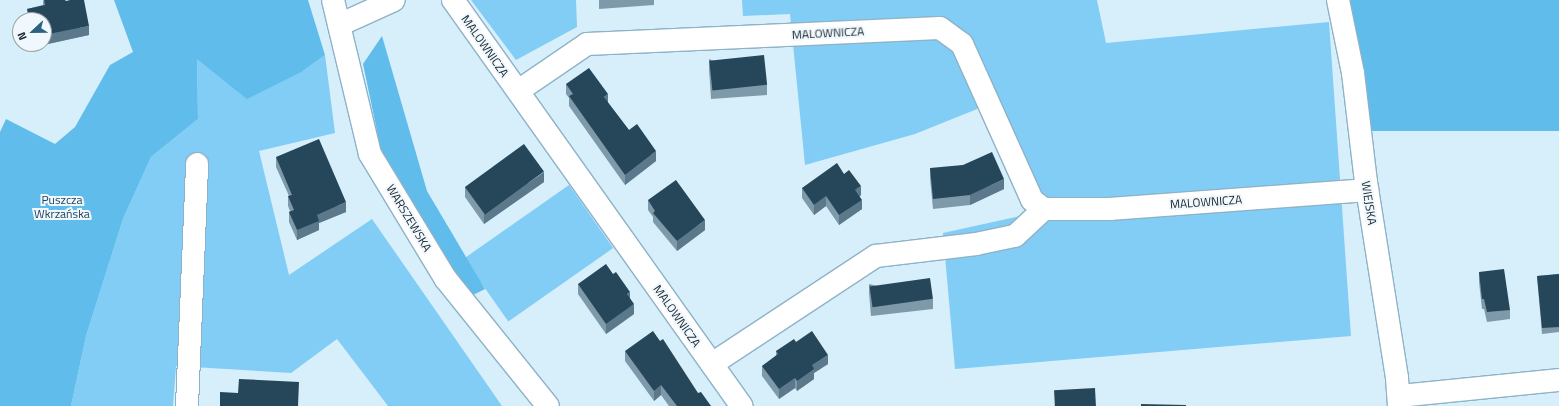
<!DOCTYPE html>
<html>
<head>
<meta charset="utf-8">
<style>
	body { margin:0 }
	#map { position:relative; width:1559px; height:406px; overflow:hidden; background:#d7eefb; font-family:"Titillium Web",sans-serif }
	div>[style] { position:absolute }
	.green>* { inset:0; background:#81cdf5; transform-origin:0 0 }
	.forest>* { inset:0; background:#60bcea; transform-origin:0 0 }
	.roads { filter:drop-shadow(1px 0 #8eb2c7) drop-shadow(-1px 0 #8eb2c7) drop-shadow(0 1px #8eb2c7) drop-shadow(0 -1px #8eb2c7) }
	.minor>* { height:22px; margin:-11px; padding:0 11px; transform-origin:11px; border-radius:11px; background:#fff }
	.wall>* { inset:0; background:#7e9aaa }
	.shaded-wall>* { inset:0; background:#5b798a }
	.building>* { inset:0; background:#264759; transform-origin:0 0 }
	span { translate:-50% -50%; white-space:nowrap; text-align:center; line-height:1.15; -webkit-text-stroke:4px #f1f8fd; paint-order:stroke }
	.street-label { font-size:12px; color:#16242c }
	.park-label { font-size:12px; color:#1c4458 }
	.north { position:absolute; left:12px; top:12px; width:40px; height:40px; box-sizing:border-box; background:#f1f8fd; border:1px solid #99a3a9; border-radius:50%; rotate:248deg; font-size:11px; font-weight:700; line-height:16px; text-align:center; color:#16242c }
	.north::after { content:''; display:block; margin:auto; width:14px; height:18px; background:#2c627d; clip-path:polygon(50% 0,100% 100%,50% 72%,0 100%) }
</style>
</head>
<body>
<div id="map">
	<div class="green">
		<i style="clip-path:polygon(471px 0,576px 0,577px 27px,516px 60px)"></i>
		<i style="clip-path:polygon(742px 0,1097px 0,1106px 43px,1329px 22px,1351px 336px,955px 369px,943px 233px,1029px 214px,982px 107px,915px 134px,805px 165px,790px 14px,743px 16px)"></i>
		<i style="clip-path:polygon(325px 55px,335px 133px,259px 151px,289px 275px,372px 219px,502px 406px,388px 406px,337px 339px,291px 373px,176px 366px,173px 406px,71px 406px,86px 336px,123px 219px,151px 157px,198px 119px,197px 58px,303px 71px)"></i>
		<i style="left:569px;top:185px;width:77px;height:128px;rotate:55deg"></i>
	</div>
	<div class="forest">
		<i style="clip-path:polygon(114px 0,308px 0,325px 55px,303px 71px,247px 99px,197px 59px,198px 119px,151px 157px,123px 219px,86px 336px,71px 406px,0 406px,0 132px,6px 119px,55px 144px,75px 127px,110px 65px,133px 52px)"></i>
		<i style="left:1351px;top:0;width:208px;height:131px"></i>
		<i style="clip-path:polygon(382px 36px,427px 191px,485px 289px,471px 296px,432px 242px,381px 150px,363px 64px)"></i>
	</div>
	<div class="roads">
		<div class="minor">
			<i style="left:333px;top:0;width:158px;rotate:76.5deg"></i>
			<i style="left:370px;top:154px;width:145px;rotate:58.8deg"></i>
			<i style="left:445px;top:278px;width:164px;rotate:51.2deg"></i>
			<i style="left:453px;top:0;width:498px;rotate:54.6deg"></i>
			<i style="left:1338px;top:0;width:75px;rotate:78.4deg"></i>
			<i style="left:1353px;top:73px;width:110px;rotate:83.2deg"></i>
			<i style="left:1366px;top:182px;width:198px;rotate:81deg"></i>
			<i style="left:1397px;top:378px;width:28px;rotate:86deg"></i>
			<i style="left:339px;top:25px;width:60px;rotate:-24.4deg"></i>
			<i style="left:518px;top:91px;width:83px;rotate:-34.3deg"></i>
			<i style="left:587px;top:44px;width:353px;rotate:-2.6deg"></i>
			<i style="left:940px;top:28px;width:27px;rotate:36deg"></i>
			<i style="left:962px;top:44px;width:171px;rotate:65.8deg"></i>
			<i style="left:1032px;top:200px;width:15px;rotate:37deg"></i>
			<i style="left:712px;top:364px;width:196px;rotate:-33.4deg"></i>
			<i style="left:876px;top:256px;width:101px;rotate:-6.8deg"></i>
			<i style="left:976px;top:244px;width:40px;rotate:-12deg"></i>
			<i style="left:1015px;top:236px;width:40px;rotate:-43deg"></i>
			<i style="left:1044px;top:209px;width:66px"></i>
			<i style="left:1110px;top:209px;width:258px;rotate:-4.2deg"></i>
			<i style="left:1399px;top:396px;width:161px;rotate:-5.7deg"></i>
			<i style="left:187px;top:406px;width:242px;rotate:-87.6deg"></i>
		</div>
	</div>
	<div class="wall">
		<i style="clip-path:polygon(43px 0,89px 35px,34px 47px,33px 44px,44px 44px,44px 20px,28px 20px,27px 9px,43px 5px)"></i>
		<i style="clip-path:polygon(599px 0,654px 0,654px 5px,599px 9px)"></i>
		<i style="clip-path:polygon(709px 59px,767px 85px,767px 95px,711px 99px,709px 69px)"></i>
		<i style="clip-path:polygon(566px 84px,608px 103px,629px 130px,656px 161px,625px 185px,569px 106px,569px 98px,566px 94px)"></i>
		<i style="clip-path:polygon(276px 157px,346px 212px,319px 223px,319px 230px,297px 240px,289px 222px,289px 212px,290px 211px,288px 206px,288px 196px,289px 196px,276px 167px)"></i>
		<i style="clip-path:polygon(930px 168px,1004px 189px,970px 205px,933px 209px,930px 178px)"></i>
		<i style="clip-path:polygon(844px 174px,861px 195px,860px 196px,862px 209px,839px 225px,826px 206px,814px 215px,802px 198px,802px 188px)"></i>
		<i style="clip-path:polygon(544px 182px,484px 224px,465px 197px,465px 187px)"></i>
		<i style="clip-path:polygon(648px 200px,705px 230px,677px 251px,653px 222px,653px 217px,648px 210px)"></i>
		<i style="clip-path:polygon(1479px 272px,1510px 310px,1510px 319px,1487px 322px,1484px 309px,1482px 309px,1479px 282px)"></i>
		<i style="clip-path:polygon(1559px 274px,1559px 332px,1542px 334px,1537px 276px)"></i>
		<i style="clip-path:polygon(578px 284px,630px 298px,634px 314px,606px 334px,578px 294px)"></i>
		<i style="clip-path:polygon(869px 284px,933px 299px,933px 309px,871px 316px,869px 293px)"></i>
		<i style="clip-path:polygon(796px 342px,828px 364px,814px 373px,814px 379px,797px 391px,795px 388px,779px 399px,762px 376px,762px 366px,776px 356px,776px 351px)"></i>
		<i style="clip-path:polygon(625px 351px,698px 393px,711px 406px,669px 406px,661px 395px,654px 401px,625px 361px)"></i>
	</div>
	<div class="shaded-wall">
		<i style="clip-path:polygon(89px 26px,89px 35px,34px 47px,34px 44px,44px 44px,44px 35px)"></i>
		<i style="clip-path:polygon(608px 94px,608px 104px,604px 97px)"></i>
		<i style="clip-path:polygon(656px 151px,656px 161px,625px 185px,625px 175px)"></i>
		<i style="clip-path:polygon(544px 172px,544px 182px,484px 224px,484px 214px)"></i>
		<i style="clip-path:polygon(1004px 179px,1004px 189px,970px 205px,970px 195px)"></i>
		<i style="clip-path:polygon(861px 186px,861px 195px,855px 199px,855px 190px)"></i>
		<i style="clip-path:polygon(826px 196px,826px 206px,814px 215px,814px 205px)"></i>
		<i style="clip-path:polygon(862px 200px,862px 209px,839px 225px,839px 215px)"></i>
		<i style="clip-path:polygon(346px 202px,346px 212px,319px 223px,319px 230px,297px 240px,297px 230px,317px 215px)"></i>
		<i style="clip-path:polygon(705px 220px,705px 230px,677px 251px,677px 241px)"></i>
		<i style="clip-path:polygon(630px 292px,630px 302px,627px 294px)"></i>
		<i style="clip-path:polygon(634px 304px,634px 314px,606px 334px,606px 324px)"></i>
		<i style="clip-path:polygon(828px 355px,828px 364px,814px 373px,814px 379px,797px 391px,797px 381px,812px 365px)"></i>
		<i style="clip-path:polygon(795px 378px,795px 388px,779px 399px,779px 389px)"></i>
		<i style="clip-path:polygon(661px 385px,661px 395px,654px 401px,654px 391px)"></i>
	</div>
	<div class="building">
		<i style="clip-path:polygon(44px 0,65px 0,66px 1px,70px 0,84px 0,89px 26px,44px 35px,44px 20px,30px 20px,27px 9px,45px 5px)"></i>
		<i style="left:764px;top:55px;width:30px;height:55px;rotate:84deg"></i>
		<i style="clip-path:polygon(589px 68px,608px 94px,604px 97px,629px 130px,637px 124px,656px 151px,625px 175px,569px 96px,573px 94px,566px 84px)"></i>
		<i style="clip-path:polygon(319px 139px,346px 202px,317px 215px,319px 221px,297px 230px,289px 212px,294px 210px,288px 196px,292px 195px,276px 157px)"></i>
		<i style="left:524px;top:144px;width:34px;height:73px;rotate:54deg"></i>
		<i style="clip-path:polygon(992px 152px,1004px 179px,970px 195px,933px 199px,930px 168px,963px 165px)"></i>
		<i style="clip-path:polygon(837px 163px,844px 174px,849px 170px,861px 186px,855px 190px,862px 200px,839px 215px,826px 196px,814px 205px,802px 188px)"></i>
		<i style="clip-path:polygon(676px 180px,705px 220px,677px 241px,653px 213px,655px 211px,648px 200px)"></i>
		<i style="clip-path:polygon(606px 264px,613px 274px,616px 272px,630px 292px,627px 294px,634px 304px,606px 324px,578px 284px)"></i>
		<i style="clip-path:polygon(1504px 269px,1510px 310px,1487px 312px,1484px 299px,1482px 299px,1479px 272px)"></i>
		<i style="clip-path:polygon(1559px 274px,1559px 327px,1542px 328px,1537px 276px)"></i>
		<i style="left:930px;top:278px;width:21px;height:61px;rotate:82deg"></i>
		<i style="clip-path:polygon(653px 331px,660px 341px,663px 339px,698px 393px,701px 392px,711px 406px,677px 406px,661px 385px,654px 391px,625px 351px)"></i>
		<i style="clip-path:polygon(812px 331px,828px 355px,812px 365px,814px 369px,797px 381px,795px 378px,779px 389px,762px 366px,778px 354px,776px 351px,794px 339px,796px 342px)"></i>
		<i style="clip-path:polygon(239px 379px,299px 382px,298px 406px,220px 406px,220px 392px,238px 393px)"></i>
		<i style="left:1095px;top:388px;width:18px;height:41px;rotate:87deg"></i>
		<i style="clip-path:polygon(1141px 404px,1186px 405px,1186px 406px,1141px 406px)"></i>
	</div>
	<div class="street-label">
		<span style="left:828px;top:33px;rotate:-3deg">MALOWNICZA</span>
		<span style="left:485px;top:46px;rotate:55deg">MALOWNICZA</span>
		<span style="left:1206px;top:202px;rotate:-4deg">MALOWNICZA</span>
		<span style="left:1369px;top:203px;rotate:81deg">WIEJSKA</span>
		<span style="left:409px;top:218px;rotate:59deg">WARSZEWSKA</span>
		<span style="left:677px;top:316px;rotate:55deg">MALOWNICZA</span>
	</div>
	<div class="park-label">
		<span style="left:62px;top:207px">Puszcza<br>Wkrzańska</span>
	</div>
	<div class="north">N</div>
</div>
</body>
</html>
